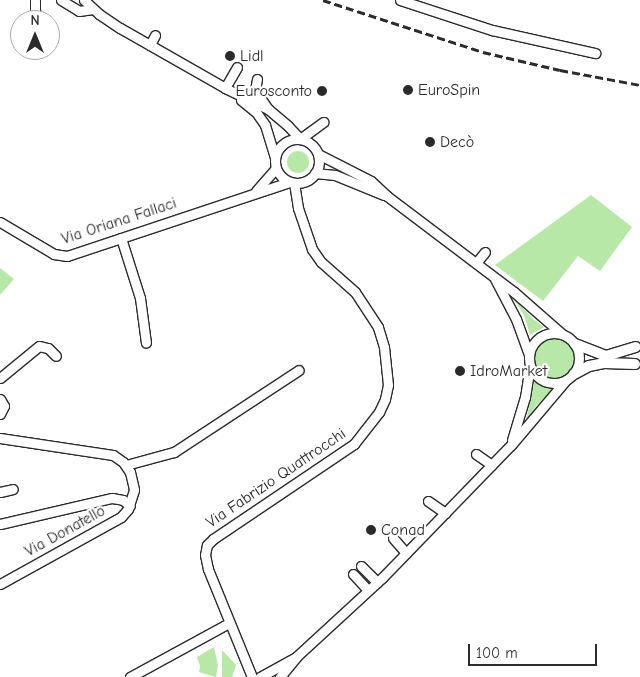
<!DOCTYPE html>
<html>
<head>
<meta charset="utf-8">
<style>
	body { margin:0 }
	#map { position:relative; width:640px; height:677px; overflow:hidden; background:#fff; font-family:"Comic Neue",sans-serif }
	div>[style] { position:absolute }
	.green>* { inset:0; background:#b7e8a7 }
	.round { border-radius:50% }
	.roads { filter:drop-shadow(1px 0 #2b2b2b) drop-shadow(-1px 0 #2b2b2b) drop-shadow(0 1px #2b2b2b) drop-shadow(0 -1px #2b2b2b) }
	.minor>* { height:9px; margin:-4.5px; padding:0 4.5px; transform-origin:4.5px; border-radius:4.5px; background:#fff }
	.minor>.ring { margin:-4.5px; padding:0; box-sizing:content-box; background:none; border:9px solid #fff; border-radius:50% }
	.tertiary>* { height:10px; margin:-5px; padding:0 5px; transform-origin:5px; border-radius:5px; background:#fff }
	.rail>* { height:2.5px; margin-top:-1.25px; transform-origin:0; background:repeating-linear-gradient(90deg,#2b2b2b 0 8px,transparent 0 12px) }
	.dots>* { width:14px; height:14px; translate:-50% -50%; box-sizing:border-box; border:2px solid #fff; border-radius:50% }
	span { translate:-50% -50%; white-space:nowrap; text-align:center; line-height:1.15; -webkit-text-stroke:4.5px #fff; paint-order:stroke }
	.poi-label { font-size:16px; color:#2b2b2b }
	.left { translate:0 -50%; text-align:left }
	.right { translate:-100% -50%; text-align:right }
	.street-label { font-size:16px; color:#2b2b2b }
	.north { position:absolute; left:10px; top:10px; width:50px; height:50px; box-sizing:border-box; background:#fff; border:1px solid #aaa; border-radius:50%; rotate:0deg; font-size:14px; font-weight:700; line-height:20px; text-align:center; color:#2b2b2b }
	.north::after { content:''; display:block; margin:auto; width:18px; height:22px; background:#2b2b2b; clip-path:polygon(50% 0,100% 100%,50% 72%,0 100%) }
	.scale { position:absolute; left:468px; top:644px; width:129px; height:22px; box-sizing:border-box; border:2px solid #2b2b2b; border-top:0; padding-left:6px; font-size:15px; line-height:18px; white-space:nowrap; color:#2b2b2b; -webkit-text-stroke:4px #fff; paint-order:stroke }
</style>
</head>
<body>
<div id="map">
	<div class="green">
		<i class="round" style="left:287px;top:151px;width:22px;height:22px"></i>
		<i style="clip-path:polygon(591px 195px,632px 227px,600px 271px,578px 256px,543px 301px,495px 265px)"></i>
		<i style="clip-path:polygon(0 268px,14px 279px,0 295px)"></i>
		<i style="clip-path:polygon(513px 298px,532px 318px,544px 327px,530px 335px,524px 315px)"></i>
		<i class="round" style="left:533px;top:338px;width:42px;height:42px"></i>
		<i style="clip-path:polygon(534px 382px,552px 390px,536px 406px,526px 421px)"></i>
		<i style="clip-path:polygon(214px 647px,218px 665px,216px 677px,199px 672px,200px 666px,197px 657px)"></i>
		<i style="clip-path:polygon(222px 650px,236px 665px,232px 677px,222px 677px)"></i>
	</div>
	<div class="roads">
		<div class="minor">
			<i style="left:35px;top:0;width:11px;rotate:90deg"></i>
			<i style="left:35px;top:11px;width:10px;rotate:66deg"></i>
			<i style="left:61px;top:0;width:21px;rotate:31deg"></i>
			<i style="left:79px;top:11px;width:14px;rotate:-8deg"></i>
			<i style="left:84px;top:0;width:21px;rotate:43deg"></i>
			<i style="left:99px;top:14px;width:25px;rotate:34deg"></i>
			<i style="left:120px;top:28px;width:123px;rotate:29.7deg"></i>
			<i style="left:227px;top:89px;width:46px;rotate:26deg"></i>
			<i style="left:268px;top:109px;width:26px;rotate:40deg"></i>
			<i style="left:288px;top:126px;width:18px;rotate:47deg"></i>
			<i style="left:300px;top:139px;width:29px;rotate:-36deg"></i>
			<i style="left:400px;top:0;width:97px;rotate:18.1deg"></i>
			<i style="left:492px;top:30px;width:106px;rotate:12.6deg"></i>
			<i style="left:150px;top:45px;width:11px;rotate:-63deg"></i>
			<i style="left:257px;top:79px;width:11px;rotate:100deg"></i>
			<i style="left:255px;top:90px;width:23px;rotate:56deg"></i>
			<i style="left:225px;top:88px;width:24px;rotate:-60deg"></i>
			<i style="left:241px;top:100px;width:19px;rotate:39deg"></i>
			<i style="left:256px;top:112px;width:16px;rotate:55deg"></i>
			<i style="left:265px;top:125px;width:34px;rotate:73deg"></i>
			<i class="ring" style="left:275px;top:139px;width:35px;height:35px"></i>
			<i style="left:318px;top:154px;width:59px;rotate:27deg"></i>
			<i style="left:371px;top:181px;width:22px;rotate:43deg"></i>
			<i style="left:387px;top:196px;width:159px;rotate:37.1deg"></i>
			<i style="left:514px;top:292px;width:64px;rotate:41.2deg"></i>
			<i style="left:315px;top:173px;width:20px;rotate:6deg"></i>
			<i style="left:335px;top:175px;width:53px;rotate:22.2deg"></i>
			<i style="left:256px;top:191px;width:30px;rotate:-49deg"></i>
			<i style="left:0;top:222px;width:63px;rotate:30.7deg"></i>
			<i style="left:54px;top:254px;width:13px;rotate:9deg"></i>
			<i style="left:67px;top:256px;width:234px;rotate:-18.4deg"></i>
			<i style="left:121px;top:238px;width:63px;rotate:72.4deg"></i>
			<i style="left:140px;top:298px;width:45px;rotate:82.4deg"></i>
			<i style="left:476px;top:263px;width:14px;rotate:-51deg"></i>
			<i style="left:495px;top:279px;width:45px;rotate:62.3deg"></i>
			<i style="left:516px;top:319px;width:38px;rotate:70deg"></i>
			<i class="ring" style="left:529px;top:333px;width:41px;height:41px"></i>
			<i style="left:0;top:378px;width:50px;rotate:-39.4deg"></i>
			<i style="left:39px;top:346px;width:9px;rotate:13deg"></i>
			<i style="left:48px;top:348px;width:11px;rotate:45deg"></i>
			<i style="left:0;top:399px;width:8px;rotate:60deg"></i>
			<i style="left:4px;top:406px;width:9px;rotate:117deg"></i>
			<i style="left:0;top:438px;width:114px;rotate:8.6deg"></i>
			<i style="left:113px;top:455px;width:12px;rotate:35deg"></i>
			<i style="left:123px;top:462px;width:12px;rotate:55deg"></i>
			<i style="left:130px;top:472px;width:18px;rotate:77deg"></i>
			<i style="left:134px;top:490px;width:20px;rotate:108deg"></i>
			<i style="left:128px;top:509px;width:11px;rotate:131deg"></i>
			<i style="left:121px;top:517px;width:138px;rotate:151deg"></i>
			<i style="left:512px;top:440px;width:45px;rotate:-73.2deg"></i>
			<i style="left:525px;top:397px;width:31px;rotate:-81deg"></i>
			<i style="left:476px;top:454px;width:19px;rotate:35deg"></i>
			<i style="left:126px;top:465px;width:50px;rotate:-15.2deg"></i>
			<i style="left:174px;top:452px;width:149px;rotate:-33.3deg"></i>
			<i style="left:0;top:492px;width:13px;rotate:-13deg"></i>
			<i style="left:428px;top:501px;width:21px;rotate:35deg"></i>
			<i style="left:0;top:524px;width:115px;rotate:-13.1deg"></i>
			<i style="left:112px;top:498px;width:11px;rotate:10deg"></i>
			<i style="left:123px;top:500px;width:9px;rotate:41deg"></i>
			<i style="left:393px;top:538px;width:20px;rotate:49deg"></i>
			<i style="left:361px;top:566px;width:23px;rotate:45deg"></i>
			<i style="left:353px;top:574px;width:22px;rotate:47deg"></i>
			<i style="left:130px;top:677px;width:113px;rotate:-28.6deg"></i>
			<i style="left:252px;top:677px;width:117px;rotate:-112.2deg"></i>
			<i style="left:208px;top:569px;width:14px;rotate:-102deg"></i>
			<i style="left:205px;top:555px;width:10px;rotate:-79deg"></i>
			<i style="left:207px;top:545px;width:8px;rotate:-45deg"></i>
			<i style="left:213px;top:539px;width:170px;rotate:-34deg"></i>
			<i style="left:354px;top:444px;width:41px;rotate:-52deg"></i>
			<i style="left:379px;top:412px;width:14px;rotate:-65deg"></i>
			<i style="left:385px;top:399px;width:14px;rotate:-78deg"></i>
			<i style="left:388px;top:385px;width:38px;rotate:-96deg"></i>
			<i style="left:384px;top:347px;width:21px;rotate:-107deg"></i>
			<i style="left:378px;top:327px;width:42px;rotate:-123.3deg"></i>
			<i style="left:355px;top:292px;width:45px;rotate:-138.6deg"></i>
			<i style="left:321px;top:262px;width:16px;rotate:-125deg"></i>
			<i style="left:312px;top:249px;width:43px;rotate:-108.9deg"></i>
			<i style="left:298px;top:208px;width:25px;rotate:-99deg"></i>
			<i style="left:260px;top:677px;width:41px;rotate:-29.1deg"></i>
			<i style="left:296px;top:657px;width:117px;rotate:-42.6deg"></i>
			<i style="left:382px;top:578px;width:185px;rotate:-45.9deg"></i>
			<i style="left:511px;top:445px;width:85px;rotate:-49.8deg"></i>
			<i style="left:280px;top:677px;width:26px;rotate:-51deg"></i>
		</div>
		<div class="tertiary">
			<i style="left:575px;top:344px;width:33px;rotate:21deg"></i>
			<i style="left:606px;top:356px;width:31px;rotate:-17deg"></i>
			<i style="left:574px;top:374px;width:17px;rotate:-28deg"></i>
			<i style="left:589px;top:366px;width:15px;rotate:-11deg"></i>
			<i style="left:604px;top:363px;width:31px;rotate:2deg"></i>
		</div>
	</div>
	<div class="rail">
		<i style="left:323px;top:0;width:168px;rotate:18deg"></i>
		<i style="left:483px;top:52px;width:79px;rotate:13.2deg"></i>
		<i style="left:560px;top:70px;width:81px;rotate:10.6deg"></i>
	</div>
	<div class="dots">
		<i style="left:230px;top:56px;background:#2b2b2b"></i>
		<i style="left:408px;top:90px;background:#2b2b2b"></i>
		<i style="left:322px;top:91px;background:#2b2b2b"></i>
		<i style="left:430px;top:142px;background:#2b2b2b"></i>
		<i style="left:460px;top:371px;background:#2b2b2b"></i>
		<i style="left:371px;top:530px;background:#2b2b2b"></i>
	</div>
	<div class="poi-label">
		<span class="left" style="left:240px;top:56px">Lidl</span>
		<span class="left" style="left:418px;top:90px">EuroSpin</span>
		<span class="right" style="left:312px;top:91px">Eurosconto</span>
		<span class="left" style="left:440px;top:142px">Decò</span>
		<span class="left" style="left:470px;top:371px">IdroMarket</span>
		<span class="left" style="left:381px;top:530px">Conad</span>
	</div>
	<div class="street-label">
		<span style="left:119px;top:221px;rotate:-18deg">Via Oriana Fallaci</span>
		<span style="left:276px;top:478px;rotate:-34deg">Via Fabrizio Quattrocchi</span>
		<span style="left:65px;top:531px;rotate:-29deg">Via Donatello</span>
	</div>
	<div class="north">N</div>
	<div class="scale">100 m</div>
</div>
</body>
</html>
